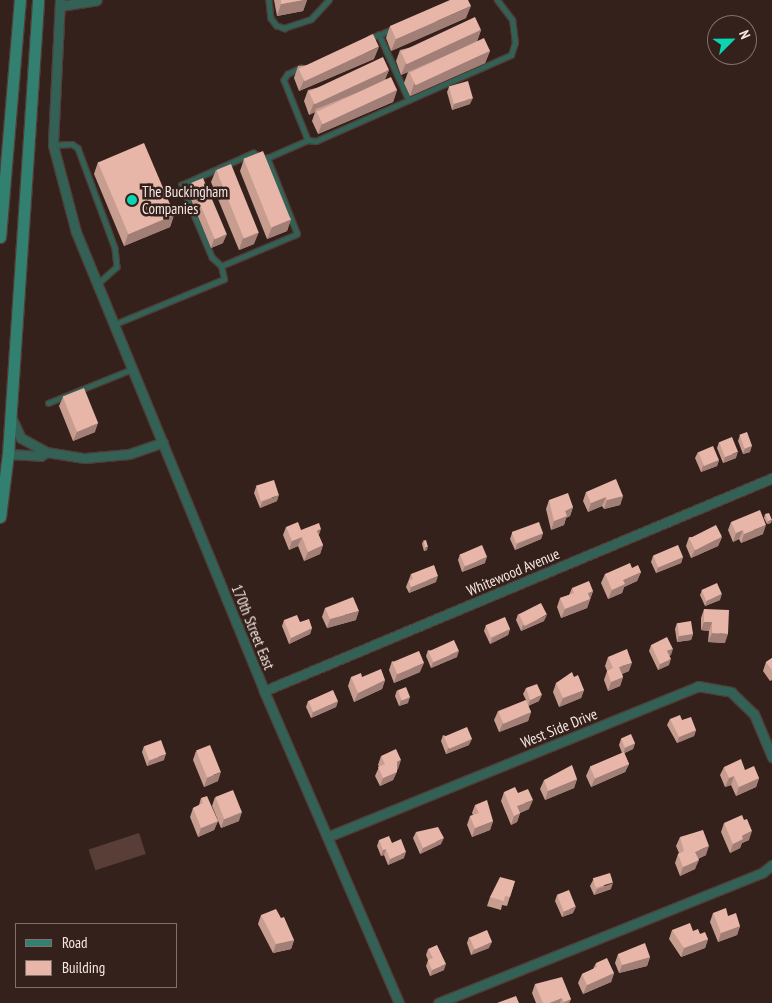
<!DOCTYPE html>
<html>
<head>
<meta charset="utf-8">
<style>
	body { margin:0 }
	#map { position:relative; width:772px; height:1003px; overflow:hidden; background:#35211b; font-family:"PT Sans Narrow",sans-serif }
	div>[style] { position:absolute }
	.green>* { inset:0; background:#583e37; transform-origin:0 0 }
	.roads { filter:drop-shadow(1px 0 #503d37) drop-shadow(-1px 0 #503d37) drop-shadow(0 1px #503d37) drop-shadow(0 -1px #503d37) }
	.lane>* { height:4.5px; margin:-2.25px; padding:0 2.25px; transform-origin:2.25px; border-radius:2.25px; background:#336156 }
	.street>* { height:9px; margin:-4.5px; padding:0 4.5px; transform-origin:4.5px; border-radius:4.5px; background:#336156 }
	.secondary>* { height:11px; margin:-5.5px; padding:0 5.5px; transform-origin:5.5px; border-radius:5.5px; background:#328170 }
	.wall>* { inset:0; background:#c79d90 }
	.shaded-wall>* { inset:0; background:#a27f76 }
	.building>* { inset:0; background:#e7b6a8; transform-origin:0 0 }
	.dots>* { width:14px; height:14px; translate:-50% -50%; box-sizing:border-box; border:2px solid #35211b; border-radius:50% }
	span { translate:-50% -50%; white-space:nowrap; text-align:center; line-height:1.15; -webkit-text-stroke:5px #35211b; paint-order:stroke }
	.poi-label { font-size:15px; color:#f6e8e4 }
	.left { translate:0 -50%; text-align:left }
	.street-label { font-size:15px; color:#f6e8e4 }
	.legend { position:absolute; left:15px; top:923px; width:162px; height:65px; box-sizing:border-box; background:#35211b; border:1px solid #82716b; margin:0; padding:6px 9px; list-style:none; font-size:15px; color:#f6e8e4 }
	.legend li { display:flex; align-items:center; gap:10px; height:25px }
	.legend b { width:25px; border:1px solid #82716b }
	.north { position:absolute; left:707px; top:15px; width:50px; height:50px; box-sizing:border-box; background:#35211b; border:1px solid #82716b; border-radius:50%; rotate:67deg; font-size:14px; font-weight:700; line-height:20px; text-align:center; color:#f6e8e4 }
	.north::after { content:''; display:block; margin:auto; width:18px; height:22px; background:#09d5b5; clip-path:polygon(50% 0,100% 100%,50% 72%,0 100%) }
</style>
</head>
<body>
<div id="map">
	<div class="green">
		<i style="left:139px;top:833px;width:22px;height:53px;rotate:72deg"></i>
	</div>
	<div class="roads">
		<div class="lane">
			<i style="left:269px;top:0;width:18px;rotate:84deg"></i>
			<i style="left:271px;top:18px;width:9px;rotate:54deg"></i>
			<i style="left:276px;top:25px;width:9px;rotate:21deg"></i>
			<i style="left:284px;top:28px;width:28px;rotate:-18deg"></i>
			<i style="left:311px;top:19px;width:26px;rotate:-47deg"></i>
			<i style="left:379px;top:34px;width:72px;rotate:65.6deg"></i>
			<i style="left:370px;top:38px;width:25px;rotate:-21deg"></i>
			<i style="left:301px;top:68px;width:14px;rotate:155deg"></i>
			<i style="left:288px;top:74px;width:7px;rotate:124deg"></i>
			<i style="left:284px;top:80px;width:65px;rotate:68.2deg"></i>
			<i style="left:53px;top:145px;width:19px;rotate:-3deg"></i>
			<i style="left:72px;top:144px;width:7px;rotate:34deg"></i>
			<i style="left:78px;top:148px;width:107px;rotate:69.7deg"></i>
			<i style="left:115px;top:248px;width:19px;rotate:84deg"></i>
			<i style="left:117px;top:267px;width:25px;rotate:138deg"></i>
			<i style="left:221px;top:266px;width:12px;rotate:-138deg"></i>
			<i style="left:212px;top:258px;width:79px;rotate:-113deg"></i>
			<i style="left:181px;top:185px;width:79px;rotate:-24deg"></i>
			<i style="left:253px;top:153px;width:9px;rotate:21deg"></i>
			<i style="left:115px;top:324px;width:118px;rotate:-22.4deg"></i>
			<i style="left:224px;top:279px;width:13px;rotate:-103deg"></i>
			<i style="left:221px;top:266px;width:82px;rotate:-22.8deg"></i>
			<i style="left:297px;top:234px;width:82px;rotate:-111.5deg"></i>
			<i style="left:267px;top:158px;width:45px;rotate:-23.7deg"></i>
			<i style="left:308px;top:140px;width:8px;rotate:7deg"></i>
			<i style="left:316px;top:141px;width:213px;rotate:-23.8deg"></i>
			<i style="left:511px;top:55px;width:13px;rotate:-72deg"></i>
			<i style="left:515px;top:43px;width:23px;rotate:-97deg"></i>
			<i style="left:512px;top:20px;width:25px;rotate:-127deg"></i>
			<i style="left:48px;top:403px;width:91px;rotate:-22deg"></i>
		</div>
		<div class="street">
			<i style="left:60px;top:0;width:145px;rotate:92.8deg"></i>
			<i style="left:53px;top:145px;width:90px;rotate:75.2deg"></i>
			<i style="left:76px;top:232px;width:496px;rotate:67.7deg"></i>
			<i style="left:264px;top:691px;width:340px;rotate:66.6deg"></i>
			<i style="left:60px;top:6px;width:37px;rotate:-9deg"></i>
			<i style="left:12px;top:419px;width:21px;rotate:65deg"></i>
			<i style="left:21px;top:438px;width:29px;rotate:29deg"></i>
			<i style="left:46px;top:452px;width:39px;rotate:9deg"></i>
			<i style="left:85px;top:458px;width:44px;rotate:-5.2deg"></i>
			<i style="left:129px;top:454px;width:36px;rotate:-19deg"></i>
			<i style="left:8px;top:454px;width:33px;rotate:3deg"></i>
			<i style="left:41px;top:456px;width:6px;rotate:-39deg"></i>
			<i style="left:264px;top:691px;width:551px;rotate:-22.75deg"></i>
			<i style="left:327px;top:837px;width:401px;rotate:-22.1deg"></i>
			<i style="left:698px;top:686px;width:34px;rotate:10deg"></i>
			<i style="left:731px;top:692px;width:32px;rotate:44deg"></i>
			<i style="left:754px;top:714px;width:47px;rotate:67.3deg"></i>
			<i style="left:438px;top:1003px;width:349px;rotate:-21.9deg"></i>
			<i style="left:762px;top:873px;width:13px;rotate:-39deg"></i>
		</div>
		<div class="secondary">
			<i style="left:0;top:237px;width:238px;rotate:-85.2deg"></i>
			<i style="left:0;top:517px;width:64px;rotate:-82.8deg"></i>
			<i style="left:8px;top:454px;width:455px;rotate:-86.2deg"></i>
		</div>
	</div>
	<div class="wall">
		<i style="clip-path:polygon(274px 0,307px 0,303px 11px,277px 16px)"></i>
		<i style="clip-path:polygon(466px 18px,391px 51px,386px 38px,390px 26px)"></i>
		<i style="clip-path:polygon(481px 30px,477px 41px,490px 51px,485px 63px,410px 96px,404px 83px,408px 72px,401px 75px,396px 61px,400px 50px)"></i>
		<i style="clip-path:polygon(374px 59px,299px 91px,294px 78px,298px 66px)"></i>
		<i style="clip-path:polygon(389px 70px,385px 79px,397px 90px,393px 102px,318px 134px,312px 121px,315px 112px,309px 115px,304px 101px,308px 90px)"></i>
		<i style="clip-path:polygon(449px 87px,470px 104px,452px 110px,447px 92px)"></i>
		<i style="clip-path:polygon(244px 159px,291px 219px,287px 231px,267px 239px,240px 171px)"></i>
		<i style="clip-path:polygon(98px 162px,174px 215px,170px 227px,124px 246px,94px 174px)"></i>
		<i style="clip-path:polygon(216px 170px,254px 244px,239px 250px,211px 182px)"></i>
		<i style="clip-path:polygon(191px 183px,223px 243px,211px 248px,188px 192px)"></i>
		<i style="clip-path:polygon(63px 397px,95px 432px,73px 441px,59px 406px)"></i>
		<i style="clip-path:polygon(740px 435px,750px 452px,743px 454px,738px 441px)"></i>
		<i style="clip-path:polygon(719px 442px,736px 458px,723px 463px,717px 448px)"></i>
		<i style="clip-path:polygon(698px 452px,719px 460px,717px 466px,701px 472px,695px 458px)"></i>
		<i style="clip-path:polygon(256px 487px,277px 501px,260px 508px,254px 493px)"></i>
		<i style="clip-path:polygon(586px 492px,623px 496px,620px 505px,604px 509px,602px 506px,588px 512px,583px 501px)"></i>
		<i style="clip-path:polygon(549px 500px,573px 507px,570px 516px,566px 518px,564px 525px,551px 530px,546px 509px)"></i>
		<i style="clip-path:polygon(765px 514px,771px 523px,767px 524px,764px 518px)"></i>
		<i style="clip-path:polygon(731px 522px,763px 534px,741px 543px,739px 539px,733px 542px,728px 530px)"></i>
		<i style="clip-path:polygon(286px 527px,319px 536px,323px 545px,320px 554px,304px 561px,298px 546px,289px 550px,283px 535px)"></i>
		<i style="clip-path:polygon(512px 533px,543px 533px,541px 539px,515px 550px,510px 539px)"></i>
		<i style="clip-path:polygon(689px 537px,722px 537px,718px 546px,691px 558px,686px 546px)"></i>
		<i style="clip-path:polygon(423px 541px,427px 550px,424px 551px,422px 544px)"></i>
		<i style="clip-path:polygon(460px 554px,485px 563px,462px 572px,458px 560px)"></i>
		<i style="clip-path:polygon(653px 556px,683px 557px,681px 563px,656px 573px,651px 562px)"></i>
		<i style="clip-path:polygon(632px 568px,641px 572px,637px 581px,624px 587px,622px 593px,608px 599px,601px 583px,605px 574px)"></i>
		<i style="clip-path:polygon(411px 574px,436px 582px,409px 593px,406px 587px)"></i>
		<i style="clip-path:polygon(572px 588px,593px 591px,587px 608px,561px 618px,557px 607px,560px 598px,569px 595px)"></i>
		<i style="clip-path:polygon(702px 590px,720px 600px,705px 606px,700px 595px)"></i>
		<i style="clip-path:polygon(325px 608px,356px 620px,327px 628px,322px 617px)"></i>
		<i style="clip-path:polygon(704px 609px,725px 643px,708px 642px,709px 631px,701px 630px,701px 618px)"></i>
		<i style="clip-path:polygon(518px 614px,544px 621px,521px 631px,516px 620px)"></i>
		<i style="clip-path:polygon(284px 620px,300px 622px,312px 628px,310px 634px,289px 644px,282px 626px)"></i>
		<i style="clip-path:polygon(677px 623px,693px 634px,691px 640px,677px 642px,675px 629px)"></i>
		<i style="clip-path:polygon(486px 625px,510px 629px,508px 635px,490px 644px,484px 631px)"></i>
		<i style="clip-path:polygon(651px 645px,671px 655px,669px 656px,669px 665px,658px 670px,649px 651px)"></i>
		<i style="clip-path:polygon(428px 650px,457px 657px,431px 668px,426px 656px)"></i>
		<i style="clip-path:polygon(608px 657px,629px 671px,622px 674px,623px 677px,620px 686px,608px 691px,604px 680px,607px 671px,605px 666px)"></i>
		<i style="clip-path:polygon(772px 658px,772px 680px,770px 681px,763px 671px,766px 662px)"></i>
		<i style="clip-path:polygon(392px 661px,420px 672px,394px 683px,389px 670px)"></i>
		<i style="clip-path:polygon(351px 677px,362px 677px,385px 680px,382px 689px,354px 702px,348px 686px)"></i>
		<i style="clip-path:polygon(574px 677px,584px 690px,581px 698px,559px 707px,553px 692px,556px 683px)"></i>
		<i style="clip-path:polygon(526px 688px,539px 701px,528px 706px,531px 712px,528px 721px,499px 732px,494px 720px,498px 711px,526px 700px,523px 694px)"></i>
		<i style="clip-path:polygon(397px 690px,408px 703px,399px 706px,395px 696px)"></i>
		<i style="clip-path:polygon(308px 701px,338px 701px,336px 707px,311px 718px,306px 707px)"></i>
		<i style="clip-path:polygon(670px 719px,682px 720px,696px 730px,694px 736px,677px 743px,667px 725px)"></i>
		<i style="clip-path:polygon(443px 735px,469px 745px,446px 754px,441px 741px)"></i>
		<i style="clip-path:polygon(621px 739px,635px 743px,633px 749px,624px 753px,629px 764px,625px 772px,591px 787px,586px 776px,590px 767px,622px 753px,619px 745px)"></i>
		<i style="clip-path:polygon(144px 746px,164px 760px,147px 766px,142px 752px)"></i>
		<i style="clip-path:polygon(196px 751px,218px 781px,204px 787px,193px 760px)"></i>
		<i style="clip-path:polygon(381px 756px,398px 769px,397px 770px,393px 780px,380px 786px,375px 776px,379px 767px,378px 765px)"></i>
		<i style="clip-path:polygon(724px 767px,745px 770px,759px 778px,756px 787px,736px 796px,731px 785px,725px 787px,720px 775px)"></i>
		<i style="clip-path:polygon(577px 779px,574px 788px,545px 800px,540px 789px,544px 780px)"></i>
		<i style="clip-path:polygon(504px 792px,518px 793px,529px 809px,520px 813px,517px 822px,511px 825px,501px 801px)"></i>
		<i style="clip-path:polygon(215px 797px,239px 821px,221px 828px,212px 806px)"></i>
		<i style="clip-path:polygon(201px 798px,218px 821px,214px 830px,198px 837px,190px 817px,193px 808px,199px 805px)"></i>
		<i style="clip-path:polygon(475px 805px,493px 821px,490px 830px,472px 837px,467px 825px,470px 816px,473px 815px,472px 813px)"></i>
		<i style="clip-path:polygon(724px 823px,749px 840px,742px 843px,740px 848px,730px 853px,721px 832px)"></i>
		<i style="clip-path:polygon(416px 832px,441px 844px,420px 854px,413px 838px)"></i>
		<i style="clip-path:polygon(680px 837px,706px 855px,698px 859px,695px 869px,680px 876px,675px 863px,678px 854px,679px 853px,676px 846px)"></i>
		<i style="clip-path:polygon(379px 840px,392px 843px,404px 858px,388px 865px,384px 855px,381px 856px,377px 846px)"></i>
		<i style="clip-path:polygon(593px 880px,611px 889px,594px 895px,590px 886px)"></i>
		<i style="clip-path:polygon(515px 881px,507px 906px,502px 905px,501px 910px,487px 906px,490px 897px)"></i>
		<i style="clip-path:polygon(557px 895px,573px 913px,562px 917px,555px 901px)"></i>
		<i style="clip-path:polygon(713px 913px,740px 926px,737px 935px,718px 942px,710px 922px)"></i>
		<i style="clip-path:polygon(261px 915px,281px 918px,294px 940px,291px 949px,273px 953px,258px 924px)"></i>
		<i style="clip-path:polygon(672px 930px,693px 931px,700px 934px,708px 939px,705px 948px,681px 957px,669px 939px)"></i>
		<i style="clip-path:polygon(469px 937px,489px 948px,471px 955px,467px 943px)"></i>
		<i style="clip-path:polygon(428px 949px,444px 970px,430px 976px,426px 966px,428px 960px,426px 955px)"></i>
		<i style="clip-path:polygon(618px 954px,650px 957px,647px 966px,619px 973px,615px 963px)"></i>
		<i style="clip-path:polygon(596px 963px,614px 973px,611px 982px,583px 994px,578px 983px,582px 974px,593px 969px)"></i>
		<i style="clip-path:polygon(535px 984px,571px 999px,569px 1003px,536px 1003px,532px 993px)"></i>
	</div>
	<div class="shaded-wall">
		<i style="clip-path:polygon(303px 0,307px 0,303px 11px,277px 16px,281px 4px)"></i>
		<i style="clip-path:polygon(471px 6px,466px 18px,391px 51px,396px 39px)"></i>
		<i style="clip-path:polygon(481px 30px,477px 42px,401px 75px,406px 63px)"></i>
		<i style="clip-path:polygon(379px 47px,374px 59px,299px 91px,304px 80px)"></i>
		<i style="clip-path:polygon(490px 51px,485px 63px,410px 96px,414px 84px)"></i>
		<i style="clip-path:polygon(389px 70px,384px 82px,316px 109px,315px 112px,309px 115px,314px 103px)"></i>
		<i style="clip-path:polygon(397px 90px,393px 102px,318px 134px,322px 123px)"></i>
		<i style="clip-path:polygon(473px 98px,470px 104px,452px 110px,454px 104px)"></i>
		<i style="clip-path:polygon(174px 215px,170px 227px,124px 246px,128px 234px)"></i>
		<i style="clip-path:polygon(291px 219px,287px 231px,267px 239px,272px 227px)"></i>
		<i style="clip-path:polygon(259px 232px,254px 244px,239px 250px,243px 238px)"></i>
		<i style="clip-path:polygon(227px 234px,223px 243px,211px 248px,214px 239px)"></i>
		<i style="clip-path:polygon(98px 423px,95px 432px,73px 441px,77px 432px)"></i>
		<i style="clip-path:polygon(752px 446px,750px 452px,743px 454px,745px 448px)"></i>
		<i style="clip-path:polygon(738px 452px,736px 458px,723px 463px,725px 457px)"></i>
		<i style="clip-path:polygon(719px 460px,717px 466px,701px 472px,703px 466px)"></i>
		<i style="clip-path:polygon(279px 495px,277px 501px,260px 508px,262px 502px)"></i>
		<i style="clip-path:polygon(623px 496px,620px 505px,604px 509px,607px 500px)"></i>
		<i style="clip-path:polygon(606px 497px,602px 506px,588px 512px,591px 503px)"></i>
		<i style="clip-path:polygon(573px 507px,570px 516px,566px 518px,564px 525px,551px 530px,554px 521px,565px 511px)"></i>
		<i style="clip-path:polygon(772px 520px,771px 523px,767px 524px,768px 521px)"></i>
		<i style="clip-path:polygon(766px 525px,763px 534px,741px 543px,744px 534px)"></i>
		<i style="clip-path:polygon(321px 529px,318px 538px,317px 531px)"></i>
		<i style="clip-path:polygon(743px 530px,739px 539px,733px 542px,736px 533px)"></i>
		<i style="clip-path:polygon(543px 533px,541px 539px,515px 550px,517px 544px)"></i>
		<i style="clip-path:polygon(302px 537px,298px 546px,289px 550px,292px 541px)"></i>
		<i style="clip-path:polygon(722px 537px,718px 546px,691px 558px,695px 549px)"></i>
		<i style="clip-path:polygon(323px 545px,320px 554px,304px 561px,308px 552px)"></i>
		<i style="clip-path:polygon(428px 547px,427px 550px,424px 551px,425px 548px)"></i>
		<i style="clip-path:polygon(487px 557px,485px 563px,462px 572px,465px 566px)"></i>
		<i style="clip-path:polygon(683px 557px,681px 563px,656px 573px,658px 567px)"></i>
		<i style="clip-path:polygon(641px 572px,637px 581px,624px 587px,622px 593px,608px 599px,612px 590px,623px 580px)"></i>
		<i style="clip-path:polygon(438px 576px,436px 582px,409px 593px,411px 587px)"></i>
		<i style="clip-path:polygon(593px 591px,587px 608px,561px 618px,565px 609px,588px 593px)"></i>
		<i style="clip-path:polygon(722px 594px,720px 600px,705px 606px,707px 600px)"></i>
		<i style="clip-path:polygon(359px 611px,356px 620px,327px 628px,330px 619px)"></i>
		<i style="clip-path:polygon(547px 615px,544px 621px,521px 631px,523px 625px)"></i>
		<i style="clip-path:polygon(704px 622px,712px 622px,709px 631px,701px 630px)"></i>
		<i style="clip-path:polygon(312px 628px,310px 634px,289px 644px,291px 638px)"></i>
		<i style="clip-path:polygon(510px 629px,508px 635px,490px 644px,492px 638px)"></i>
		<i style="clip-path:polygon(712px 633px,728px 634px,725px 643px,708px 642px)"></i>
		<i style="clip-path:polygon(693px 634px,691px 640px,677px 642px,679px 636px)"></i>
		<i style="clip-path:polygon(673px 649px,671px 655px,665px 657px,667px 651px)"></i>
		<i style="clip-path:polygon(459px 651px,457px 657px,431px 668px,433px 662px)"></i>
		<i style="clip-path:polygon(671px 659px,669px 665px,658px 670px,660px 664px)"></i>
		<i style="clip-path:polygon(424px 663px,420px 672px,394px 683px,397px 674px)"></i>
		<i style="clip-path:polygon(632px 663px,629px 671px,616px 676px,619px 667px)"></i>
		<i style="clip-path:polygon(623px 677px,620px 686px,608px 691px,611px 682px)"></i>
		<i style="clip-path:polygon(385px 680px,382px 689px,354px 702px,358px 693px)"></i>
		<i style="clip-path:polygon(584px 690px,581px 698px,559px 707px,563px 698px)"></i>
		<i style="clip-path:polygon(542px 695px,539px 701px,528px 706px,530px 700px)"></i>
		<i style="clip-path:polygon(410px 697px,408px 703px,399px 706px,401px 700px)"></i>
		<i style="clip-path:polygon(338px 701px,336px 707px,311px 718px,313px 712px)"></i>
		<i style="clip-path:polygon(531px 712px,528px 721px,499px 732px,503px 723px)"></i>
		<i style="clip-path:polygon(696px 730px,694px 736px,677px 743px,679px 737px)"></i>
		<i style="clip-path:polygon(472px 739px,469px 745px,446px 754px,448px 748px)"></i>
		<i style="clip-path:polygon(635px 743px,633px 749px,623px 754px,625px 748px)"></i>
		<i style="clip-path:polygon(166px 754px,164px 760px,147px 766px,149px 761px)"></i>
		<i style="clip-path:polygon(401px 760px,398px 769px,394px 771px,397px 762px)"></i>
		<i style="clip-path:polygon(629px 764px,625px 772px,591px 787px,595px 778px)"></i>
		<i style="clip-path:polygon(221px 772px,218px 781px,204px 787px,207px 778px)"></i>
		<i style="clip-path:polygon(397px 772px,393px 780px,380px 786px,383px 778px)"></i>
		<i style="clip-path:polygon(734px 776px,731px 785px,725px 787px,729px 778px)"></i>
		<i style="clip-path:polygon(759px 778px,756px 787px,736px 796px,739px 787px)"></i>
		<i style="clip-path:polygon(577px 779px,574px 788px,545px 800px,548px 791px)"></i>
		<i style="clip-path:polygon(533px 800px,529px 809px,514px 815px,517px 806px)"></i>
		<i style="clip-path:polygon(242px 812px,239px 821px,221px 828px,224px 819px)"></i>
		<i style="clip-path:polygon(520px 813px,517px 822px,511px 825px,514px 816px)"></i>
		<i style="clip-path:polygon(218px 821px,214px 830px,198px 837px,201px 828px)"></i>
		<i style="clip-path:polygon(493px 821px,490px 830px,472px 837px,475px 828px)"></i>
		<i style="clip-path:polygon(752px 831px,749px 840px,742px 843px,740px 848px,730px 853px,733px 844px,742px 836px)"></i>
		<i style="clip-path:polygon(444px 838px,441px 844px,420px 854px,423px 848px)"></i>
		<i style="clip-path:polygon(709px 846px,706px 855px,692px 861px,695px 852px)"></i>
		<i style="clip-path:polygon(386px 849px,384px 855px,381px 856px,383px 850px)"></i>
		<i style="clip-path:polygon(406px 852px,404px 858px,388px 865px,390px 859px)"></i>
		<i style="clip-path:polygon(699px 860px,695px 869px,680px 876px,683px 867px)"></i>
		<i style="clip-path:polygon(613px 883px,611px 889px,594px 895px,597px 889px)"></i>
		<i style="clip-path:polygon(576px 907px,573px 913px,562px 917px,564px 911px)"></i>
		<i style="clip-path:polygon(740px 926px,737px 935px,718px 942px,721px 933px)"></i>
		<i style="clip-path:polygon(708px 939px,705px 948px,681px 957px,684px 948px)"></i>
		<i style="clip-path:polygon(294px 940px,291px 949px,273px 953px,276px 944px)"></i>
		<i style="clip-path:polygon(492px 942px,489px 948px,471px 955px,474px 949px)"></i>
		<i style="clip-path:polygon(650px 957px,647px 966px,619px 973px,622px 965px)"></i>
		<i style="clip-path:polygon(446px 964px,444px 970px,430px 976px,432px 970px)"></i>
		<i style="clip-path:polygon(614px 973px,611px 982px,583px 994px,587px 985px)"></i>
		<i style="clip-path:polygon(562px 998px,560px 1003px,549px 1003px)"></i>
		<i style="clip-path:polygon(571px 999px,569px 1003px,563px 1003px,564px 1002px)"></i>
	</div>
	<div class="building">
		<i style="clip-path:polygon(281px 0,303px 0,281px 4px)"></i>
		<i style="clip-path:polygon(450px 0,468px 0,471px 6px,396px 39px,390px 26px)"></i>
		<i style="left:475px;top:17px;width:14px;height:82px;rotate:65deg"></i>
		<i style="left:373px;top:34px;width:14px;height:82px;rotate:65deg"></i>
		<i style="left:484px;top:38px;width:14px;height:82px;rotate:65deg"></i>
		<i style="left:383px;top:57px;width:14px;height:82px;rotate:65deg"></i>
		<i style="left:391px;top:77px;width:14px;height:82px;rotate:65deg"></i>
		<i style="left:468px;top:81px;width:18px;height:20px;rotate:74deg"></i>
		<i style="left:144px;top:143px;width:78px;height:50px;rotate:67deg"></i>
		<i style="left:263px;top:151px;width:74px;height:21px;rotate:68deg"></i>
		<i style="left:231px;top:164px;width:74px;height:16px;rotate:68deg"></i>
		<i style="left:203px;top:178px;width:61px;height:13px;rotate:67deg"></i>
		<i style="left:84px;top:388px;width:38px;height:23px;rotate:68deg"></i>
		<i style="left:747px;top:432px;width:15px;height:8px;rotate:70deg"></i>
		<i style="left:732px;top:437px;width:16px;height:14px;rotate:68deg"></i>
		<i style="left:713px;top:446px;width:15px;height:16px;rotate:67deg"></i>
		<i style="clip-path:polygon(616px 479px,623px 496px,607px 500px,606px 497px,591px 503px,586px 492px)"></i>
		<i style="left:274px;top:480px;width:16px;height:19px;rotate:72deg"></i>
		<i style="clip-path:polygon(568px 493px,573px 507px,565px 511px,567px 516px,554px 521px,549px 500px)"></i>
		<i style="clip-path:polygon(760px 510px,766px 525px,744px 534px,743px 530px,736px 533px,731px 522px)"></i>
		<i style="clip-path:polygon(769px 513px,772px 520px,768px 521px,765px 514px)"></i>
		<i style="clip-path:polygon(298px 522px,301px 530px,319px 523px,321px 529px,317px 531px,323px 545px,308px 552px,302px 537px,292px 541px,286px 527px)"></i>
		<i style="left:539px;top:522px;width:12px;height:29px;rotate:70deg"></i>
		<i style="left:716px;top:525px;width:13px;height:30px;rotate:63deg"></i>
		<i style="left:426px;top:540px;width:7px;height:3px;rotate:74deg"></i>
		<i style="left:482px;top:545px;width:13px;height:24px;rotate:67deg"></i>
		<i style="left:678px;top:545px;width:13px;height:27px;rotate:67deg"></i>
		<i style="clip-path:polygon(630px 563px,632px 568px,638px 565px,641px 572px,623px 580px,625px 584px,612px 590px,605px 574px)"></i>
		<i style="clip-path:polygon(434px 565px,438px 576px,411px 587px,409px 581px,413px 579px,411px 574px)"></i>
		<i style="clip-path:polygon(589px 581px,593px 591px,588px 593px,590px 599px,565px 609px,560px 598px,574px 593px,572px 588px)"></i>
		<i style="left:717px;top:583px;width:12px;height:17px;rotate:66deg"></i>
		<i style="clip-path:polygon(353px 597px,359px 611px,330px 619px,325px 608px)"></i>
		<i style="left:541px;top:603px;width:13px;height:25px;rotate:63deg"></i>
		<i style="clip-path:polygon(704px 609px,729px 610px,728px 634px,712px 633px,712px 622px,704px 622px)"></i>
		<i style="clip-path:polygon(297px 615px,300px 622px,309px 619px,312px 628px,291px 638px,284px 620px)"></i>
		<i style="left:505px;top:617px;width:13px;height:21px;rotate:67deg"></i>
		<i style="left:691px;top:621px;width:13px;height:14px;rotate:81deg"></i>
		<i style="clip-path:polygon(667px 637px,673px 649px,667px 651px,671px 659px,660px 664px,651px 645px)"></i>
		<i style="left:454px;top:640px;width:12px;height:28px;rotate:66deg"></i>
		<i style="clip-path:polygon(627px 649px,632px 663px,619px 667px,623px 677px,611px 682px,607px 671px,613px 668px,608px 657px)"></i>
		<i style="left:419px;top:651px;width:13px;height:29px;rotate:67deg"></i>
		<i style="clip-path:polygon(772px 658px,772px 670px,766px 662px)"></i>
		<i style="clip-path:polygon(381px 669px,385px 680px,358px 693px,351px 677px,361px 673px,362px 677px)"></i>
		<i style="clip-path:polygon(572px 672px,574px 677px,578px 675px,584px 690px,563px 698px,556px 683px)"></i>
		<i style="clip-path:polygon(537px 684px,542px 695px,530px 700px,526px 688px)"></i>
		<i style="left:406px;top:687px;width:11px;height:9px;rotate:68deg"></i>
		<i style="left:333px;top:690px;width:12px;height:27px;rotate:66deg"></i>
		<i style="left:526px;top:700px;width:13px;height:30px;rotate:67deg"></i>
		<i style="clip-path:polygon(680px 715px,682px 720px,691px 717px,696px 730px,679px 737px,670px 719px)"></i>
		<i style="left:467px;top:727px;width:13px;height:25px;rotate:67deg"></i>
		<i style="left:631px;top:734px;width:10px;height:11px;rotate:66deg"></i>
		<i style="left:161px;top:740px;width:15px;height:18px;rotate:70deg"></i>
		<i style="left:210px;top:745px;width:29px;height:15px;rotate:68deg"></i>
		<i style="clip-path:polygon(396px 749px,401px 760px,397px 762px,397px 772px,383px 778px,378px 767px,385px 764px,381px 756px)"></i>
		<i style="left:624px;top:752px;width:13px;height:37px;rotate:67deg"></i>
		<i style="clip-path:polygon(741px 759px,745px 770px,754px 766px,759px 778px,739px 787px,734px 776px,729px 778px,724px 767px)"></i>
		<i style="clip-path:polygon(572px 765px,577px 779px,548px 791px,544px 780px)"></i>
		<i style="clip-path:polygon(515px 787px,518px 793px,528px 789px,533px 800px,517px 806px,520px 813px,514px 816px,504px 792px)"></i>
		<i style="left:233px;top:790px;width:24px;height:19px;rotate:68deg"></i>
		<i style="clip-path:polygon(207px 796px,218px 821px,201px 828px,193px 808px,203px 803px,201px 798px)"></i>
		<i style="clip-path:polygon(487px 800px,493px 821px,475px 828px,470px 816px,479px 813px,475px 805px)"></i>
		<i style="clip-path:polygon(742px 815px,744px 820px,747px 819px,752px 831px,742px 836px,743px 839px,733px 844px,724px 823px)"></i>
		<i style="clip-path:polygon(438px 827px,444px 838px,423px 848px,416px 832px)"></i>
		<i style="clip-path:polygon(703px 830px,709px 846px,695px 852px,699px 860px,683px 867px,678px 854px,684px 851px,680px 837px)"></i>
		<i style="clip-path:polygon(389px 836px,392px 843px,401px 839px,406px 852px,390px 859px,386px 849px,383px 850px,379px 840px)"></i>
		<i style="left:610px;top:873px;width:10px;height:18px;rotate:73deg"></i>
		<i style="clip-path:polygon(500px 877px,515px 881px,510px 897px,505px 896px,504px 901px,490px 897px)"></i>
		<i style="left:569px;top:890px;width:18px;height:13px;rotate:68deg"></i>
		<i style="clip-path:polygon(726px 908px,728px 916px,736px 913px,740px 926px,721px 933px,713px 913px)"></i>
		<i style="clip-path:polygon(276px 909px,281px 918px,284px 917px,294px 940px,276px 944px,261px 915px)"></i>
		<i style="clip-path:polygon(690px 923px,693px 931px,698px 929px,700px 934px,705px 932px,708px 939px,684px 948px,672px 930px)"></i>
		<i style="left:487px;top:930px;width:13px;height:19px;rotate:67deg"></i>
		<i style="clip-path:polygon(645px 943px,650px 957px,622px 965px,618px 954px)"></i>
		<i style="clip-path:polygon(437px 945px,446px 964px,432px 970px,428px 960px,433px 958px,428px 949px)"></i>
		<i style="clip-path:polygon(607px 958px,614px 973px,587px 985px,582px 974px,597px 967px,596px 963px)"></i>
		<i style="clip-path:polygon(562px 977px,571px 999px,564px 1002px,562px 998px,549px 1003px,543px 1003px,535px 984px)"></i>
		<i style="clip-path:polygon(516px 996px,519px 1003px,497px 1003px)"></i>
	</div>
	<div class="dots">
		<i style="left:132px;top:200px;background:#09d5b5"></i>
	</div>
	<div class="poi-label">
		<span class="left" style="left:142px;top:200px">The Buckingham<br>Companies</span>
	</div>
	<div class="street-label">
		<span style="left:513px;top:572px;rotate:-23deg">Whitewood Avenue</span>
		<span style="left:253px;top:627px;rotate:68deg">170th Street East</span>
		<span style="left:559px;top:728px;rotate:-22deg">West Side Drive</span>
	</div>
	<ul class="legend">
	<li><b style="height:6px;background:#328170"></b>Road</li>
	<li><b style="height:14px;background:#e7b6a8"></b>Building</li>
	</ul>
	<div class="north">N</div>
</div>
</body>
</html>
